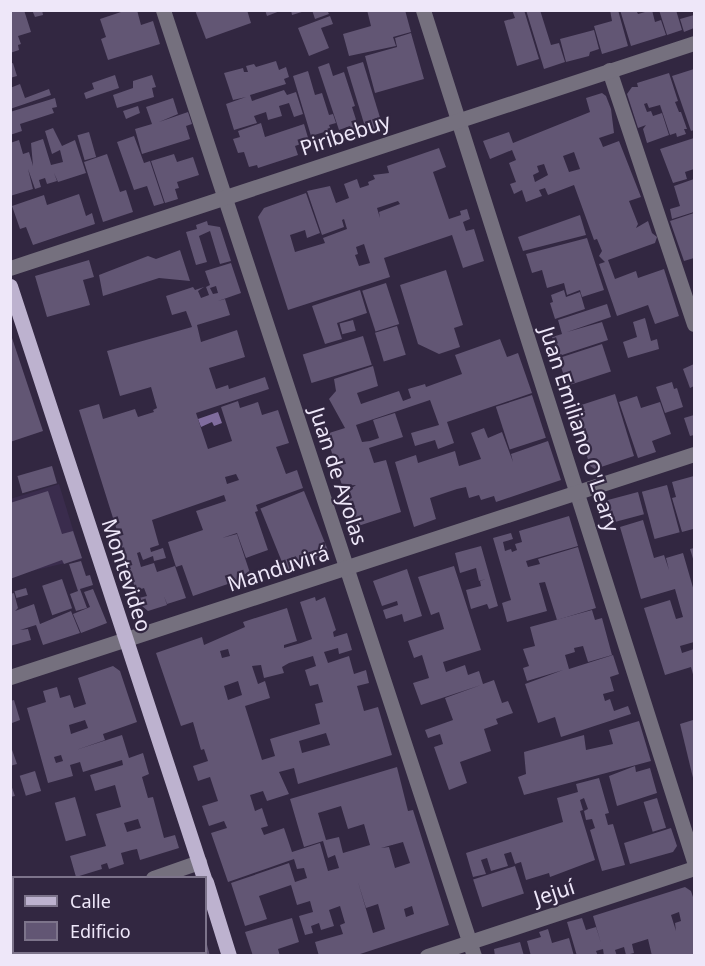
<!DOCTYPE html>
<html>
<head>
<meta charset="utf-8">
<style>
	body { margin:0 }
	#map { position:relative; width:705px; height:966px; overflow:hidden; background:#322741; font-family:"Noto Sans",sans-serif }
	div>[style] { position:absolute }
	.built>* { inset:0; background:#3a2c4d }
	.water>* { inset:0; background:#806c9e }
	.building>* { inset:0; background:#625674; transform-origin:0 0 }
	.minor>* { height:15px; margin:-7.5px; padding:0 7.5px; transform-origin:7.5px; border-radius:7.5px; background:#75707e }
	.major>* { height:15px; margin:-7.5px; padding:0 7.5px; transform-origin:7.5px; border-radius:7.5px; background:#bdb2cf }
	span { translate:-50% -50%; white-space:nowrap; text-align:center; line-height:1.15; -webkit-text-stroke:4.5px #322741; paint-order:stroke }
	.street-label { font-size:21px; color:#eee7f9 }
	.frame { position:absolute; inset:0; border:12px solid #eee7f9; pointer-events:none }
	.legend { position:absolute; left:12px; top:876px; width:195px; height:78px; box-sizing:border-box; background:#322741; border:2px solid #7d748b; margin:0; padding:8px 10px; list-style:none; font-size:18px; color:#eee7f9 }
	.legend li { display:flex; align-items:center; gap:12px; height:30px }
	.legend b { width:30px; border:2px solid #7d748b }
</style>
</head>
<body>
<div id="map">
	<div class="built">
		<i style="clip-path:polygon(59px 484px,82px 559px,11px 576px,10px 499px)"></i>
	</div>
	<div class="water">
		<i style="clip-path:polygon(218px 412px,222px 423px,214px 426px,212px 422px,201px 427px,198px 419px)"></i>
	</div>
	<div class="building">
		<i style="clip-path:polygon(10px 10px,24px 10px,31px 32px,18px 36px,21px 44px,18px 45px,19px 50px,10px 53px)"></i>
		<i style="clip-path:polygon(32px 10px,42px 10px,43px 15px,35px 17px)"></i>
		<i style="clip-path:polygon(127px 10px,137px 10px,141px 25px,153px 21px,160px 44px,108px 60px,101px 39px,106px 37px,100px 19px)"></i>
		<i style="clip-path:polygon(195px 10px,247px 10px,251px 23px,206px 39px)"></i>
		<i style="clip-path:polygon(265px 10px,280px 10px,280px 11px,267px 16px)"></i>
		<i style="clip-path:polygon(291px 10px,305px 10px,305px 11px,292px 15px)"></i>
		<i style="clip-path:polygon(312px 10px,327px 10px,329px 14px,315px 19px)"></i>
		<i style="clip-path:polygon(367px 10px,405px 10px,411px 32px,393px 37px,396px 46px,349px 56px,343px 34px,371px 26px)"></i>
		<i style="clip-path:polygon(512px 10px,524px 10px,539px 59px,517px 66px,504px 21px,515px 18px)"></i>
		<i style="clip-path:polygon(526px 10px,540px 10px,551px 45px,559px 43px,565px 62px,544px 69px)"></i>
		<i style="clip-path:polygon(610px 10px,618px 10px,628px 46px,602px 54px,594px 26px,612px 21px)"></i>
		<i style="clip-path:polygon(620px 10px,636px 10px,638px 14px,652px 10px,655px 22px,661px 20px,666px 35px,631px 46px)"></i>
		<i style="clip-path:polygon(659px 10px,676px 10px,682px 30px,667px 35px)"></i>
		<i style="clip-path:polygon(694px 15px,694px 28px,684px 32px,680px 19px)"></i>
		<i style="clip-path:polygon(330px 16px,333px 24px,321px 28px,329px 48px,309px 56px,298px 28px)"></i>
		<i style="clip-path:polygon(594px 30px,599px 49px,590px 52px,589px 56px,566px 62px,560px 39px)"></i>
		<i style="clip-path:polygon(411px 33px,424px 79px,375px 93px,365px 56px,397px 47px,395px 38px)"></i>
		<i style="clip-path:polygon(276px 61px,279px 70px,286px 67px,289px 77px,284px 79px,286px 84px,250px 95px,252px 101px,284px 90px,287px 95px,296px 92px,303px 114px,294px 117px,289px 103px,279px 106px,282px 116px,268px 120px,266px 112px,254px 116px,257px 123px,234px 130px,226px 104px,246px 97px,233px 100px,224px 73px,243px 68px,244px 72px,248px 72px,246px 66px,254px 64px,256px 67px)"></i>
		<i style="left:363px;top:62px;width:67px;height:17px;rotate:73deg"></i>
		<i style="clip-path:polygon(13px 63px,17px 76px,10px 78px,10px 64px)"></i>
		<i style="clip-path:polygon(329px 63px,333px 76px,344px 72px,355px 106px,352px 107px,359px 129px,352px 131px,350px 126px,339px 130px,318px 67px)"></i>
		<i style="clip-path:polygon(694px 69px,694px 130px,691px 131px,672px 76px)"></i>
		<i style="clip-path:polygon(308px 71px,315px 95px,322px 93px,329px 115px,333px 114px,336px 123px,329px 125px,331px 130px,311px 136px,293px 76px)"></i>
		<i style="clip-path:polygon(669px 73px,678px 101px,675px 102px,679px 112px,681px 112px,687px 129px,684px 129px,686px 134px,677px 137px,676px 133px,670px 135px,660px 105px,649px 108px,647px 103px,644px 104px,647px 112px,651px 111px,653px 116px,662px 113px,669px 135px,647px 143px,643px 129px,646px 125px,638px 128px,627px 94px,632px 87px,638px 87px,637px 83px)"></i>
		<i style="clip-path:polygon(115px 75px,119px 88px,86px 99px,84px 93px,94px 89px,92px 83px)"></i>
		<i style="clip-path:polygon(152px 75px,156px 87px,152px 88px,154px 97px,117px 108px,113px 95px,133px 88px,133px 81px)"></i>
		<i style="clip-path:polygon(20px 84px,25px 98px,49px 89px,51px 95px,10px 109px,10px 88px)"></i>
		<i style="clip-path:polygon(evenodd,602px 93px,606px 96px,611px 109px,614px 133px,599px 138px,601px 142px,603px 147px,619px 141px,641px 197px,629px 201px,638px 224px,636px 228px,648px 221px,652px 233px,657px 237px,655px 243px,608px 260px,615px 279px,636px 271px,638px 278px,664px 269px,679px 316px,655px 324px,648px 305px,617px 316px,599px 264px,605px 262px,599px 256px,602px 251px,597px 239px,594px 240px,574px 185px,548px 195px,545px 188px,539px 190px,542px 196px,526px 202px,522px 190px,514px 194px,510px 184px,516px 182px,509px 163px,516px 160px,512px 150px,490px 159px,483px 141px,509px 132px,513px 143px,590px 112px,586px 98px,602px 93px,574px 152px,580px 169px,569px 172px,563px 156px,574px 152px,602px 93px,544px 164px,548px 175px,535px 182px,533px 175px,539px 172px,537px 166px,544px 164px)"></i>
		<i style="clip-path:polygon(55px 98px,57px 107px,52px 108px,54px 113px,20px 124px,22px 131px,10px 135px,10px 112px)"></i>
		<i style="clip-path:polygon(173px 98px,178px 114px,159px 122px,188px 112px,192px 124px,186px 126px,190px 139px,142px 154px,135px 129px,152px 124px,146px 107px)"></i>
		<i style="clip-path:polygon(138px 106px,140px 113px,126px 119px,123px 111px)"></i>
		<i style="clip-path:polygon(261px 123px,265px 137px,304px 124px,309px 141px,295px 146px,298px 155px,258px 168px,257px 165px,249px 167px,244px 152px,238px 153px,233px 139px,240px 137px,238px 131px)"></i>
		<i style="clip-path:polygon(53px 128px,62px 146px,75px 140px,86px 173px,58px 182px,54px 173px,57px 181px,47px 184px,45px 178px,39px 180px,41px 187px,35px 189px,28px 169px,33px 189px,10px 196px,10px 143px,19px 140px,23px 154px,29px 152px,33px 166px,31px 143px,43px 139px,51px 165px,63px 162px,60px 150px,52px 154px,45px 131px)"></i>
		<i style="left:89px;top:132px;width:26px;height:12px;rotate:74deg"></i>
		<i style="clip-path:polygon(134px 136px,144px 163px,150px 161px,164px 203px,154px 206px,147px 186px,134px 190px,117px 142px)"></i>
		<i style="clip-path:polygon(694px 138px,694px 169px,685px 172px,687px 179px,673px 183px,660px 149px)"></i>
		<i style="clip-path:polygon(evenodd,439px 148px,446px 167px,433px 172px,449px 219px,461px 215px,460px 211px,467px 209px,470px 219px,463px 222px,466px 231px,474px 229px,484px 261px,463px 268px,452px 235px,384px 258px,390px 277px,288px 310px,258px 217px,264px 208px,306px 193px,320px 233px,307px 238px,305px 230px,290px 235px,295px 252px,325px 243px,323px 238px,347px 229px,344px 219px,342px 220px,344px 227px,322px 235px,307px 191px,330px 186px,336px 203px,349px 198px,344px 184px,357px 179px,360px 188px,369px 185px,368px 182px,375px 179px,373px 175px,389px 173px,387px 166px,439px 148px,398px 201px,400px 204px,379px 212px,380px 218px,377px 208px,398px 201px,439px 148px,364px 244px,370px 263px,359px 266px,355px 255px,358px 254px,356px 247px,364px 244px)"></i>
		<i style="clip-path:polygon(107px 154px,120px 192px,126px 190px,133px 212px,103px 222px,84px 162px)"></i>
		<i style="clip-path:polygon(174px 154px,177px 162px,193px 157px,199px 175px,177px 182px,179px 188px,175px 189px,178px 199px,165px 203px,151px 161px)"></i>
		<i style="clip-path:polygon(694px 179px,694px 212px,672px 219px,670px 209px,680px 206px,674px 186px)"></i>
		<i style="clip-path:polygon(79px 194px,86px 216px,92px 213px,95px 224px,33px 245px,26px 227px,20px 229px,12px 206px,44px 195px,47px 205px)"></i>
		<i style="clip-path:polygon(694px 213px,694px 258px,684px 261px,670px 221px)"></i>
		<i style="clip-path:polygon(580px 215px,586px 235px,523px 251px,518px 237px)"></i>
		<i style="clip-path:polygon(207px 221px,208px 225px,220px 227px,231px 261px,220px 264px,210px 231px,199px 236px,207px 262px,196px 265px,186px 232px,197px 229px,196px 225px)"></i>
		<i style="clip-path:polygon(587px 238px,604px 290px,582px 297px,580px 290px,567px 295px,564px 283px,547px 288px,542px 270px,532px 273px,526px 254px)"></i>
		<i style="clip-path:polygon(180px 250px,190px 281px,159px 278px,103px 296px,99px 275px,148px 256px,156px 259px)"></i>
		<i style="clip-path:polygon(89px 260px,94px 277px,83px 280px,90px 305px,47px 317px,35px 276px)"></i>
		<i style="clip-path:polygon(evenodd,231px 263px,241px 293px,218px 301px,225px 299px,230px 315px,197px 325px,201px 342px,237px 330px,245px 357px,209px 368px,216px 389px,228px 385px,229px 389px,265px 377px,269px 389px,196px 413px,208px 449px,232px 441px,221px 407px,238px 401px,240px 408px,258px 402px,262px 415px,278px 410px,289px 443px,276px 447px,286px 474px,297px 470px,303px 488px,256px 505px,258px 511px,255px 512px,268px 550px,246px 558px,237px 533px,222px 538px,237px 534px,251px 576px,193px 596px,182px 565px,176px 567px,168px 542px,203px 530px,196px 511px,226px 501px,224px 495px,152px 520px,159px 545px,150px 548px,151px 552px,163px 548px,166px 558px,154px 561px,153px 556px,143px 560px,140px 552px,137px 553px,141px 567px,154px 563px,157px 572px,175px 566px,186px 598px,167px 604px,164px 596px,167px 605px,148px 611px,142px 606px,139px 598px,147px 596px,144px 588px,136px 591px,79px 410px,99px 404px,103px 419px,135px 409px,138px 417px,154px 412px,153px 410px,157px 408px,151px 387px,120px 396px,107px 351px,192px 327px,186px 311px,172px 315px,166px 296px,193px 287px,195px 290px,204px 287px,198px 291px,201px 298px,209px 295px,206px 287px,210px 285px,205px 271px,231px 263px,216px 286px,218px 293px,213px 294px,210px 288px,216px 286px,231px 263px,236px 474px,239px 480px,227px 484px,225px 477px,236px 474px)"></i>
		<i style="clip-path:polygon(446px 270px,463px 325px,454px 328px,460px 347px,439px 354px,418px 344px,400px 285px)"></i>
		<i style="left:386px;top:283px;width:43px;height:25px;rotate:72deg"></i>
		<i style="clip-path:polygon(360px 290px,367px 313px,337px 323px,342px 339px,325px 344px,312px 306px)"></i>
		<i style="clip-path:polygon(564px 290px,566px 297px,580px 292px,585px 309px,555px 319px,550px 303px,553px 302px,551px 295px)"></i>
		<i style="clip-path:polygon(607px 304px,611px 317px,567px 332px,602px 322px,608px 340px,559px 356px,552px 337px,562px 334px,558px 320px)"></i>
		<i style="clip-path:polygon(645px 318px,651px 341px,657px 339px,659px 349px,628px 358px,623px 342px,637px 337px,633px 322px)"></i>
		<i style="left:353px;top:320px;width:11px;height:14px;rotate:75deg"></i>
		<i style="left:397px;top:326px;width:30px;height:23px;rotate:73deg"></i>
		<i style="clip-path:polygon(10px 332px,43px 431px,10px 442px)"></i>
		<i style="left:363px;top:336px;width:30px;height:63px;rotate:73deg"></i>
		<i style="clip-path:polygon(500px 339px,507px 357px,518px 353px,532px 393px,447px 422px,454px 443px,438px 449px,435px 440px,415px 446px,411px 433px,439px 425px,430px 400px,356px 425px,362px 442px,370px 441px,379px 438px,373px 420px,395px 413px,403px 437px,369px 448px,374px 463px,386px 460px,401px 512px,355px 527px,326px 434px,345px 428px,329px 399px,336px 391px,334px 379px,373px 366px,378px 386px,357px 393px,361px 404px,399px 391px,403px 401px,411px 398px,408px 389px,425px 384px,426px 387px,462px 374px,455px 355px)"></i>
		<i style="left:602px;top:344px;width:29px;height:46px;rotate:72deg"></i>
		<i style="clip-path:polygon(694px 364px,694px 386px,690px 388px,683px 369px)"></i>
		<i style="clip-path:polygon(672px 382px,674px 389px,677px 388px,683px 407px,665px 413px,656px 387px)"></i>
		<i style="clip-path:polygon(615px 394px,634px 456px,595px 469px,590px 466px,572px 408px)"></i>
		<i style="left:532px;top:395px;width:45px;height:38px;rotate:72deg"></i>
		<i style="clip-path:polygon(637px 396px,641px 408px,660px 402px,671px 434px,652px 441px,656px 452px,638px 458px,619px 402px)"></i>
		<i style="clip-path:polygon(694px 415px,694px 435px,690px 436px,684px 418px)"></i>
		<i style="clip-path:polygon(484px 428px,488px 438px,502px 432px,513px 462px,511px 454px,548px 441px,561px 480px,496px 502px,494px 496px,481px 500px,479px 495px,469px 498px,466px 487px,457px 489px,430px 498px,436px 519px,414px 527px,395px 462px,416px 455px,418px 463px,455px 451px,459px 466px,481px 459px,471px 433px)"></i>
		<i style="left:52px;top:466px;width:18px;height:36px;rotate:74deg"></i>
		<i style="clip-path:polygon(694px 476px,694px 534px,693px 529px,682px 532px,672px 498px,676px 497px,672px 482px)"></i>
		<i style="left:667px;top:485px;width:49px;height:26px;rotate:75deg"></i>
		<i style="clip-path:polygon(48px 491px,62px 534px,73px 531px,82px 558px,64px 564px,62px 560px,10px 579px,10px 503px)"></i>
		<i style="left:304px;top:491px;width:68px;height:47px;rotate:68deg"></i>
		<i style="left:638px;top:492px;width:23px;height:36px;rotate:75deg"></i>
		<i style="clip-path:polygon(569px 516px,578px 546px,526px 561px,528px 567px,540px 564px,538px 559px,578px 547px,596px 608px,557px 620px,545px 582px,539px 583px,547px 611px,507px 622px,502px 603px,511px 600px,493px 538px,511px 533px,513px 539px,503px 542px,505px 551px,511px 549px,512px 552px,517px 550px,515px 544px,522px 542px,519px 531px)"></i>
		<i style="clip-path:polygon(643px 520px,654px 558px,664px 555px,669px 570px,666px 558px,683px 553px,694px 591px,694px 642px,680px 646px,682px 653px,694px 649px,694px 678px,691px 667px,665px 675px,644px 608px,670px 600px,676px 619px,683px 617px,675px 589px,641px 599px,620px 527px)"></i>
		<i style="clip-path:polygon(481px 546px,498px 606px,489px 609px,487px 604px,471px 609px,466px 590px,481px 586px,480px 581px,486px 579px,479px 581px,476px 568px,460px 573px,455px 553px)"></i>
		<i style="clip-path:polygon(694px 548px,694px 562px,690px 549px)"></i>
		<i style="clip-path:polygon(81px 561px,86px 576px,90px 575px,93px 585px,80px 589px,87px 608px,76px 611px,70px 594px,78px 591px,69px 564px)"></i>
		<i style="clip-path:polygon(454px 566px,481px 650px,443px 662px,446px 672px,465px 665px,468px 675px,479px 671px,483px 684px,494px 680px,502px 703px,508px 701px,513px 713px,496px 719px,498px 724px,484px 729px,491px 751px,460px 762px,467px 783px,449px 790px,434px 747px,443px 744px,440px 734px,428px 738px,425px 730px,453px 720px,445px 698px,481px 685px,421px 705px,413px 683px,429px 678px,422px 655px,414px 658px,408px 641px,444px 629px,439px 612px,431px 615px,418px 577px)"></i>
		<i style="clip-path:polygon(407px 569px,422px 616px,404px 622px,402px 614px,386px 619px,383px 610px,398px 605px,397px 601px,382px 606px,373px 581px)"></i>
		<i style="left:62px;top:579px;width:31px;height:21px;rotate:71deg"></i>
		<i style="left:26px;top:588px;width:7px;height:12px;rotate:74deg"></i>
		<i style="clip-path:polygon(93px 589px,107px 623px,81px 633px,73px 614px,90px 607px,84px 592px)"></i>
		<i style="clip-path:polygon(14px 593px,18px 608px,15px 611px,34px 604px,40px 624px,71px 611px,80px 633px,43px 645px,36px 625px,20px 630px,28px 629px,31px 640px,10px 646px,10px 594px)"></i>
		<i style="clip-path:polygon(evenodd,315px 597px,316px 601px,325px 597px,336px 630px,333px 632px,334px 637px,347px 633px,352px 650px,339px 654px,338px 648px,324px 652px,328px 663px,349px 656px,354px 674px,366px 670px,369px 683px,357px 686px,364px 711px,378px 707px,392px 755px,298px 784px,294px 768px,279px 772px,289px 794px,267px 801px,263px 791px,250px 795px,255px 811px,262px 808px,268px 826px,261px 828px,264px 835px,284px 828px,292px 852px,320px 843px,328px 871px,339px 868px,335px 855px,328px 858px,323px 841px,304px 847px,290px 799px,397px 767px,408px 811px,413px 810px,449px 925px,354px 956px,319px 956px,315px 942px,343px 934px,340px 925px,345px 923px,340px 906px,329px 910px,334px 926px,321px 930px,319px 923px,311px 926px,313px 933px,305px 935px,299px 916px,313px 912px,310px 901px,297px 905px,291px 885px,259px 896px,267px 919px,245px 926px,231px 883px,289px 863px,295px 882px,307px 878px,304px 868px,297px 869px,294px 859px,228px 882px,211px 833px,227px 828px,224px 821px,209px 826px,202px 806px,218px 801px,210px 777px,198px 781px,193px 766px,208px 761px,204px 749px,201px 750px,193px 722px,181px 726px,156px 653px,202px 637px,204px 645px,245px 627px,243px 622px,287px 608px,297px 641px,284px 645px,284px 648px,301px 643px,312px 639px,300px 602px,315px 597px,228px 649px,230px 656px,222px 658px,220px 651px,228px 649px,315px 597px,313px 656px,316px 666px,305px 670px,310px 686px,318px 684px,323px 702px,315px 704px,320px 724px,270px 739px,275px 756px,262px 760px,245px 706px,270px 698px,265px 681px,258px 684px,252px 666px,261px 665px,264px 678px,284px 673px,282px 667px,289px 663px,313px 656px,315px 597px,238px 681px,242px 695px,228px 700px,224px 686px,238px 681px,315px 597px,326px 733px,330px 745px,302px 753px,299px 741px,326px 733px,315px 597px,341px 806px,348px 829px,364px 824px,370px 845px,343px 853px,339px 837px,326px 840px,318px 813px,341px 806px,315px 597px,403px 842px,410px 863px,395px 868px,389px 847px,381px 848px,403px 842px,315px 597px,358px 882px,366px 908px,378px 904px,385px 929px,373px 933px,358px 882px,315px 597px,412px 906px,414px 914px,406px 917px,404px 909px,412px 906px)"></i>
		<i style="clip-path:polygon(592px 610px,595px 620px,602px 618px,612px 655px,588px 662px,583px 646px,574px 648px,575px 652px,565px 655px,569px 669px,613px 655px,619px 674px,610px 677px,614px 691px,603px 694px,605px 701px,610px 699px,614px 711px,628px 706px,631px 714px,561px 737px,555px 717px,538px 723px,525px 684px,563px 670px,527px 681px,523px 668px,529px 666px,523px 649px,535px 646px,530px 627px)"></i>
		<i style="clip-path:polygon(evenodd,113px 666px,120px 671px,137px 722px,103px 734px,105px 740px,76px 750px,122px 735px,129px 758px,143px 753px,149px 774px,142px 777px,148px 798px,153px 797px,164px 838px,175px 835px,179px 848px,140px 860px,137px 849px,132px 850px,121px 853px,124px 864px,109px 869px,107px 863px,101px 865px,102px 869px,76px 877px,70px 856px,106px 846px,96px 814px,121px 807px,115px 785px,95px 791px,90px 775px,123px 765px,122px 760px,83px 772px,80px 762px,70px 765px,73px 776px,48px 783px,27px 708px,46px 702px,43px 691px,57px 687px,60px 698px,70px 695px,74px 708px,86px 704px,78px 678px,113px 666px,85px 720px,88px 728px,71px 734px,69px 725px,85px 720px,113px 666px,61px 755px,63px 761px,56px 763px,54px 757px,61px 755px,113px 666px,138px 819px,141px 828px,127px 832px,124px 823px,138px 819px)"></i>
		<i style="clip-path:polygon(14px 700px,20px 720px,12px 723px,10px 701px)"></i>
		<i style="clip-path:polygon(693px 720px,694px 722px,694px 782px,680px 724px)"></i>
		<i style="clip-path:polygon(639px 721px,651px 761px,524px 795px,518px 777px,526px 774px,524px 752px,584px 735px,586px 750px,613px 744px,609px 730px)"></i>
		<i style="clip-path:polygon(10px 744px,17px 764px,10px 766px)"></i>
		<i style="clip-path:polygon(635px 766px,636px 772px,650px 768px,657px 793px,617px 806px,609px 776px)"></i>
		<i style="left:35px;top:771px;width:21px;height:16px;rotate:73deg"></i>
		<i style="clip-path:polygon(599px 778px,609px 813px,605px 814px,608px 825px,613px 824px,625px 865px,602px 871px,590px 830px,595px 828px,592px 819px,586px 820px,584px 811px,588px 809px,584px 798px,580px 800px,583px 810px,580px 811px,595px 860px,550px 877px,549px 873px,526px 880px,521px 862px,515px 864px,511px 852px,504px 854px,508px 866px,491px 871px,487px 858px,481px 860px,486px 874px,473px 877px,466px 853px,563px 822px,557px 798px,578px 792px,576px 784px)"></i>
		<i style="clip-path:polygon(10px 782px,15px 796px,10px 797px)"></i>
		<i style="left:75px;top:797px;width:40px;height:21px;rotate:74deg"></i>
		<i style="left:657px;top:798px;width:31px;height:14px;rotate:73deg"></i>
		<i style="clip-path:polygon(671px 828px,677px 846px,673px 852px,630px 864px,624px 843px)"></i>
		<i style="left:515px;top:866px;width:29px;height:44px;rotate:72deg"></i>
		<i style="clip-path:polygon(evenodd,685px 887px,691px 891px,694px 900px,694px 956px,652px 956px,648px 939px,632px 944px,634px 953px,626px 955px,624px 947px,615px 950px,617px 956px,604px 956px,603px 949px,596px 951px,598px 956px,577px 956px,567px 922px,582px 918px,586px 930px,596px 927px,601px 943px,593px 916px,685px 887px,679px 912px,681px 921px,675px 923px,676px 931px,671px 915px,679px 912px)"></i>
		<i style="clip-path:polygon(292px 918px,299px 942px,278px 949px,280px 956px,253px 956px,245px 932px)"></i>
		<i style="clip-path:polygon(548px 929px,552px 943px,569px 938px,574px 956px,531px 956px,527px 941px,541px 937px,539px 932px)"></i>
		<i style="clip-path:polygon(206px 941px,210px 956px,194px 956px,187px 952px,206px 952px)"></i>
		<i style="clip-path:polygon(520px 942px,524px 956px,495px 956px,494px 949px)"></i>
		<i style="left:57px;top:952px;width:17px;height:4px"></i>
		<i style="left:84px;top:952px;width:19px;height:4px"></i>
		<i style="left:110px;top:952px;width:37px;height:4px"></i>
	</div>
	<div class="minor">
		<i style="left:163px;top:10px;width:996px;rotate:71.8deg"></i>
		<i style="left:423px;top:10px;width:893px;rotate:72.34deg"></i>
		<i style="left:609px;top:70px;width:268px;rotate:71.5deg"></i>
		<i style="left:10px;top:268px;width:720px;rotate:-18.21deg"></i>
		<i style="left:10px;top:677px;width:719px;rotate:-18.06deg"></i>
		<i style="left:153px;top:878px;width:49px;rotate:-19.2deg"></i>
		<i style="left:10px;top:926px;width:4px;rotate:-14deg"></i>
		<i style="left:427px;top:956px;width:281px;rotate:-18.2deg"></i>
	</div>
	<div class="major">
		<i style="left:10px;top:286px;width:623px;rotate:71.86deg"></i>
		<i style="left:206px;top:882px;width:77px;rotate:72.7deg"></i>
	</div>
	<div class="street-label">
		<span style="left:345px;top:134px;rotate:-18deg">Piribebuy</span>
		<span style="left:580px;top:429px;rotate:72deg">Juan Emiliano O'Leary</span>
		<span style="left:339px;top:476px;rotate:72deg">Juan de Ayolas</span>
		<span style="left:278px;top:568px;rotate:-18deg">Manduvirá</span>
		<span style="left:127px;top:575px;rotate:72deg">Montevideo</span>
		<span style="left:554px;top:892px;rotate:-18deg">Jejuí</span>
	</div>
	<div class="frame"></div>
	<ul class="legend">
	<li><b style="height:8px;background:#bdb2cf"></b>Calle</li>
	<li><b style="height:16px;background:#625674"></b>Edificio</li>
	</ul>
</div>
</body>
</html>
